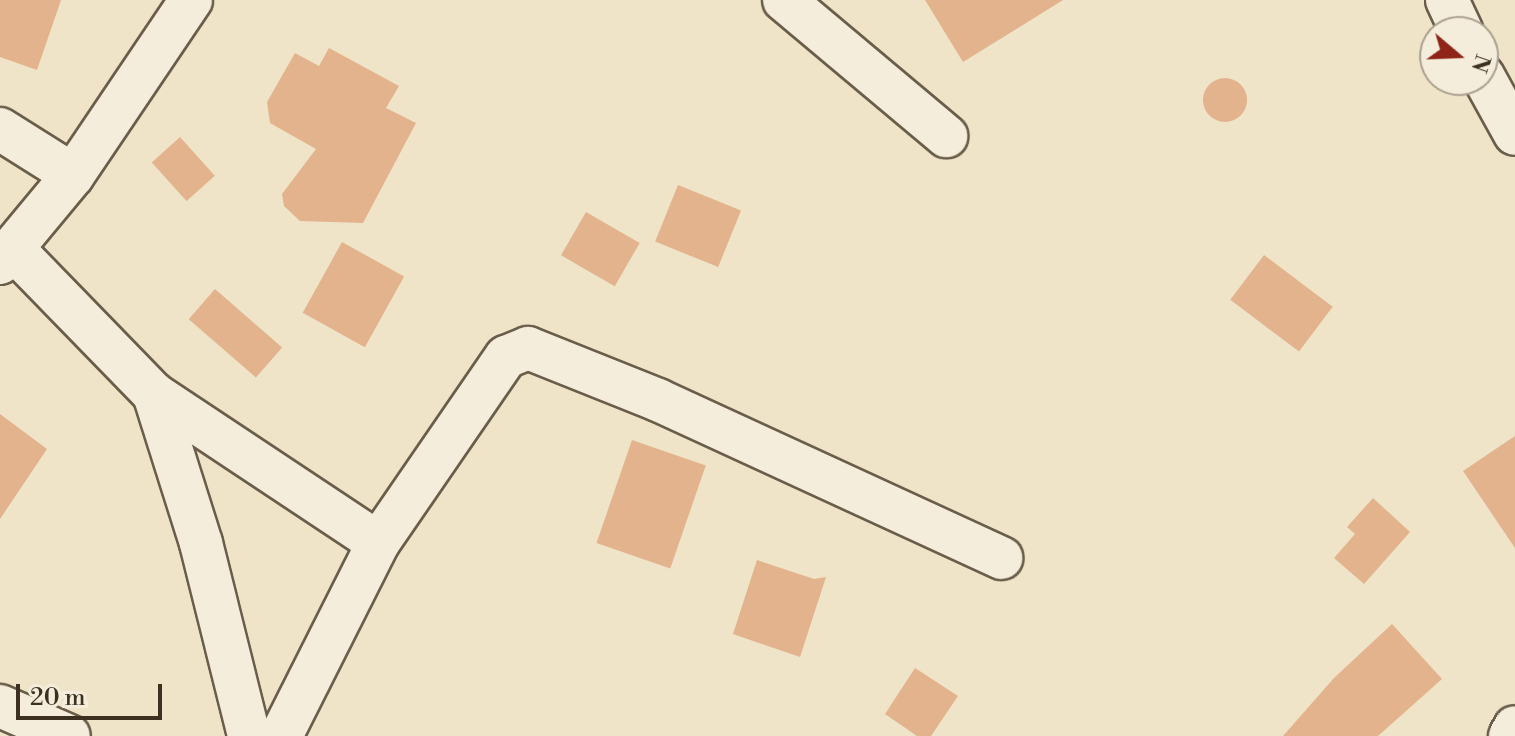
<!DOCTYPE html>
<html>
<head>
<meta charset="utf-8">
<style>
	body { margin:0 }
	#map { position:relative; width:1515px; height:736px; overflow:hidden; background:#efe4c8; font-family:"Libre Bodoni",serif }
	div>[style] { position:absolute }
	.building>* { inset:0; background:#e2b38d; transform-origin:0 0 }
	.round { border-radius:50% }
	.roads { filter:drop-shadow(2px 0 #6a5d4a) drop-shadow(-2px 0 #6a5d4a) drop-shadow(0 2px #6a5d4a) drop-shadow(0 -2px #6a5d4a) }
	.minor>* { height:42px; margin:-21px; padding:0 21px; transform-origin:21px; border-radius:21px; background:#f5eddb }
	span { translate:-50% -50%; white-space:nowrap; text-align:center; line-height:1.15; -webkit-text-stroke:6px #f5eddb; paint-order:stroke }
	.north { position:absolute; left:1419px; top:16px; width:80px; height:80px; box-sizing:border-box; background:#f5eddb; border:2px solid #aca190; border-radius:50%; rotate:109deg; font-size:22px; font-weight:700; line-height:32px; text-align:center; color:#3e3020 }
	.north::after { content:''; display:block; margin:auto; width:28px; height:36px; background:#8f2418; clip-path:polygon(50% 0,100% 100%,50% 72%,0 100%) }
	.scale { position:absolute; left:16px; top:684px; width:146px; height:36px; box-sizing:border-box; border:4px solid #3e3020; border-top:0; padding-left:10px; font-size:24px; line-height:28px; white-space:nowrap; color:#3e3020; -webkit-text-stroke:6px #f5eddb; paint-order:stroke }
</style>
</head>
<body>
<div id="map">
	<div class="building">
		<i style="clip-path:polygon(0 0,61px 0,37px 70px,0 57px)"></i>
		<i style="clip-path:polygon(925px 0,1063px 0,963px 62px)"></i>
		<i style="clip-path:polygon(329px 48px,399px 86px,386px 108px,416px 123px,363px 223px,300px 221px,284px 206px,282px 194px,316px 149px,270px 123px,267px 102px,295px 53px,319px 66px)"></i>
		<i class="round" style="left:1203px;top:78px;width:44px;height:44px"></i>
		<i style="left:180px;top:137px;width:52px;height:38px;rotate:48deg"></i>
		<i style="left:678px;top:185px;width:68px;height:61px;rotate:22deg"></i>
		<i style="left:586px;top:212px;width:62px;height:50px;rotate:30deg"></i>
		<i style="left:342px;top:242px;width:71px;height:81px;rotate:29deg"></i>
		<i style="left:1264px;top:255px;width:86px;height:56px;rotate:37deg"></i>
		<i style="left:215px;top:289px;width:89px;height:40px;rotate:41deg"></i>
		<i style="clip-path:polygon(0 414px,47px 449px,0 519px)"></i>
		<i style="clip-path:polygon(1515px 436px,1515px 548px,1463px 471px)"></i>
		<i style="left:632px;top:440px;width:78px;height:109px;rotate:19deg"></i>
		<i style="clip-path:polygon(1373px 498px,1410px 532px,1364px 584px,1334px 558px,1355px 534px,1347px 527px)"></i>
		<i style="clip-path:polygon(757px 560px,814px 579px,826px 577px,800px 657px,733px 634px)"></i>
		<i style="clip-path:polygon(1392px 624px,1442px 679px,1378px 736px,1283px 736px,1334px 678px)"></i>
		<i style="clip-path:polygon(915px 668px,958px 696px,931px 736px,917px 736px,885px 714px)"></i>
	</div>
	<div class="roads">
		<div class="minor">
			<i style="left:784px;top:0;width:212px;rotate:40deg"></i>
			<i style="left:1447px;top:0;width:35px;rotate:65deg"></i>
			<i style="left:1483px;top:76px;width:66px;rotate:61.1deg"></i>
			<i style="left:0;top:129px;width:86px;rotate:32.2deg"></i>
			<i style="left:13px;top:249px;width:202px;rotate:45.8deg"></i>
			<i style="left:154px;top:394px;width:156px;rotate:72.5deg"></i>
			<i style="left:201px;top:543px;width:199px;rotate:76deg"></i>
			<i style="left:0;top:263px;width:114px;rotate:-50.3deg"></i>
			<i style="left:73px;top:175px;width:211px;rotate:-56deg"></i>
			<i style="left:154px;top:394px;width:269px;rotate:33.6deg"></i>
			<i style="left:378px;top:543px;width:226px;rotate:-55.5deg"></i>
			<i style="left:506px;top:357px;width:24px;rotate:-22deg"></i>
			<i style="left:528px;top:348px;width:140px;rotate:21.8deg"></i>
			<i style="left:658px;top:400px;width:378px;rotate:24.7deg"></i>
			<i style="left:0;top:706px;width:75px;rotate:23.5deg"></i>
			<i style="left:281px;top:736px;width:216px;rotate:-63.3deg"></i>
			<i style="left:1510px;top:736px;width:10px;rotate:-61deg"></i>
		</div>
	</div>
	<div class="north">N</div>
	<div class="scale">20 m</div>
</div>
</body>
</html>
